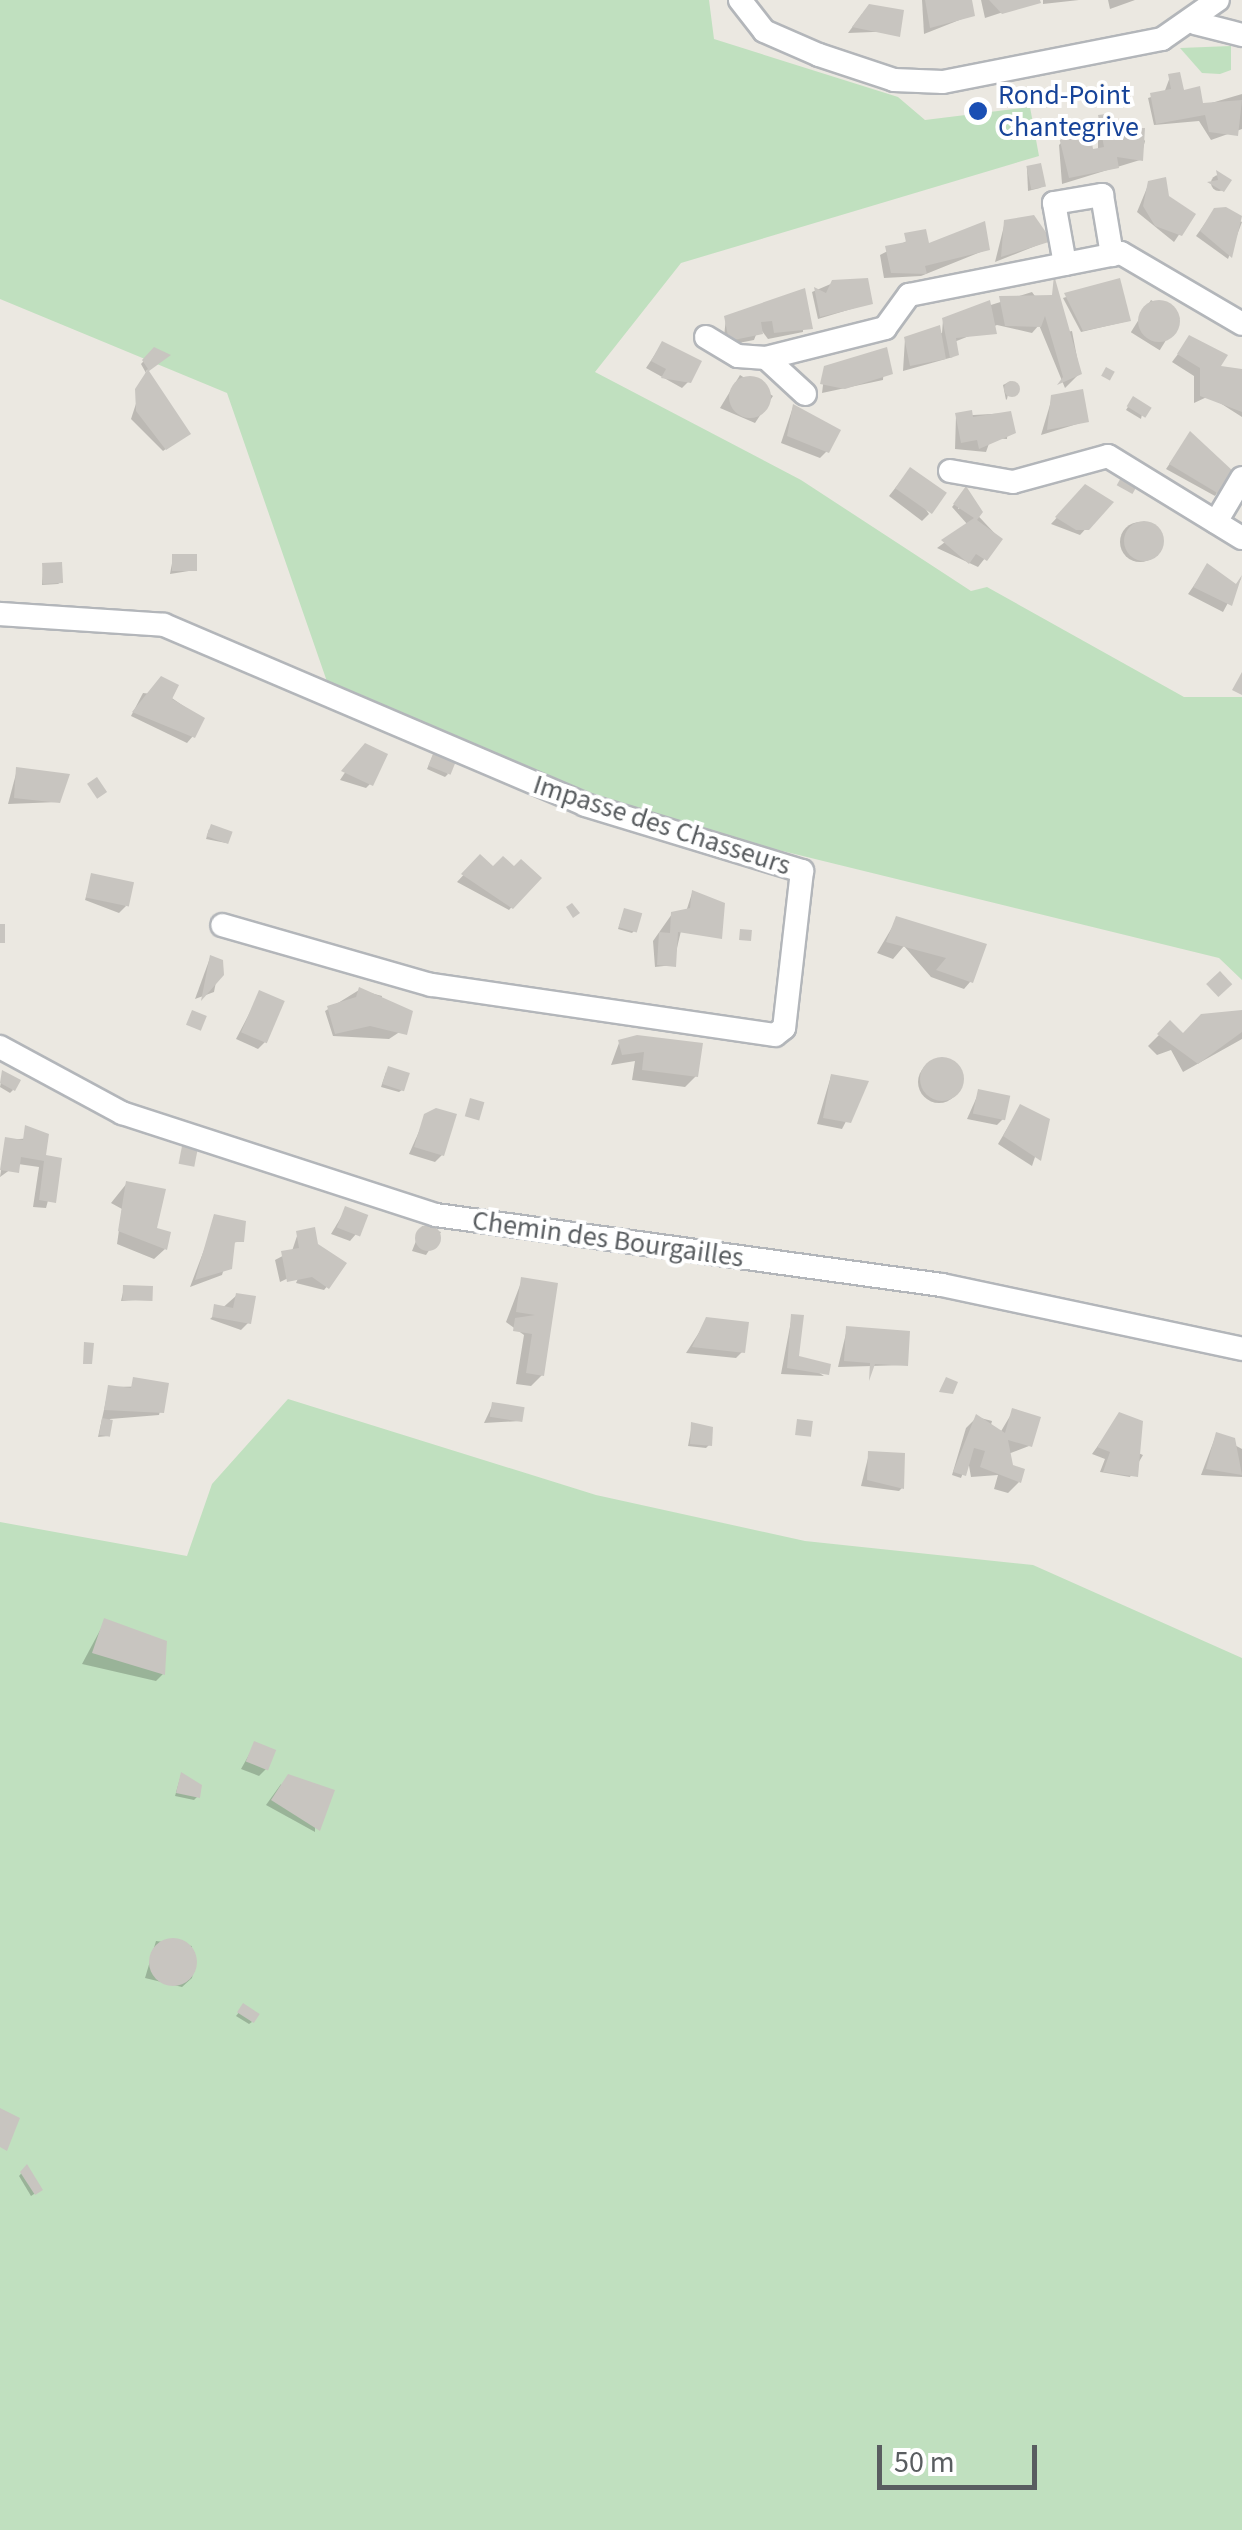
<!DOCTYPE html>
<html>
<head>
<meta charset="utf-8">
<style>
	body { margin:0 }
	#map { position:relative; width:1242px; height:2530px; overflow:hidden; background:#ebe8e1; font-family:"Source Sans 3",sans-serif }
	div>[style] { position:absolute }
	.green>* { inset:0; background:#c0e0bf }
	.shadow>* { inset:0; background:#0003; transform-origin:0 0 }
	.round { border-radius:50% }
	.building>* { inset:0; background:#c8c5c0; transform-origin:0 0 }
	.roads { filter:drop-shadow(2px 0 #b3b6ba) drop-shadow(-2px 0 #b3b6ba) drop-shadow(0 2px #b3b6ba) drop-shadow(0 -2px #b3b6ba) }
	.minor>* { height:22px; margin:-11px; padding:0 11px; transform-origin:11px; border-radius:11px; background:#fff }
	.dots>* { width:28px; height:28px; translate:-50% -50%; box-sizing:border-box; border:5px solid #fff; border-radius:50% }
	span { translate:-50% -50%; white-space:nowrap; text-align:center; line-height:1.15; -webkit-text-stroke:8px #fff; paint-order:stroke }
	.transit-label { font-size:28px; color:#164399 }
	.left { translate:0 -50%; text-align:left }
	.street-label { font-size:28px; color:#595d60 }
	.scale { position:absolute; left:877px; top:2445px; width:160px; height:45px; box-sizing:border-box; border:5px solid #595d60; border-top:0; padding-left:12px; font-size:30px; line-height:35px; white-space:nowrap; color:#595d60; -webkit-text-stroke:8px #fff; paint-order:stroke }
</style>
</head>
<body>
<div id="map">
	<div class="green">
		<i style="clip-path:polygon(0 0,709px 0,714px 39px,898px 97px,925px 120px,1030px 107px,1039px 156px,681px 263px,595px 372px,801px 480px,971px 591px,987px 587px,1184px 697px,1242px 697px,1242px 980px,1219px 958px,652px 819px,332px 696px,227px 393px,0 299px)"></i>
		<i style="clip-path:polygon(1231px 46px,1231px 70px,1220px 74px,1202px 73px,1180px 48px)"></i>
		<i style="clip-path:polygon(288px 1399px,596px 1495px,805px 1541px,1033px 1565px,1242px 1658px,1242px 2530px,0 2530px,0 1522px,187px 1556px,212px 1484px)"></i>
	</div>
	<div class="shadow">
		<i style="clip-path:polygon(922px 0,969px 0,972px 15px,924px 34px)"></i>
		<i style="clip-path:polygon(981px 0,1040px 0,985px 18px)"></i>
		<i style="clip-path:polygon(1043px 0,1079px 0,1043px 4px)"></i>
		<i style="clip-path:polygon(1108px 0,1135px 0,1110px 9px)"></i>
		<i style="clip-path:polygon(862px 14px,898px 31px,848px 33px)"></i>
		<i style="clip-path:polygon(1170px 77px,1201px 106px,1242px 94px,1242px 129px,1211px 140px,1199px 121px,1154px 125px,1148px 98px,1164px 93px)"></i>
		<i style="clip-path:polygon(1098px 119px,1108px 132px,1135px 127px,1145px 141px,1140px 160px,1062px 184px,1059px 145px,1066px 138px,1098px 151px)"></i>
		<i style="clip-path:polygon(1027px 168px,1043px 186px,1040px 188px,1028px 191px)"></i>
		<i class="round" style="left:1211px;top:175px;width:16px;height:16px"></i>
		<i style="clip-path:polygon(1149px 183px,1193px 214px,1174px 242px,1137px 212px)"></i>
		<i style="clip-path:polygon(1214px 211px,1242px 222px,1228px 259px,1196px 236px)"></i>
		<i style="clip-path:polygon(1005px 222px,1048px 241px,995px 262px)"></i>
		<i style="clip-path:polygon(924px 232px,927px 246px,988px 249px,921px 276px,884px 278px,880px 255px)"></i>
		<i style="clip-path:polygon(1118px 281px,1128px 321px,1081px 332px,1063px 298px)"></i>
		<i style="clip-path:polygon(833px 283px,871px 303px,818px 319px,812px 292px)"></i>
		<i style="clip-path:polygon(803px 291px,803px 332px,768px 339px,759px 327px,754px 340px,723px 346px,726px 318px)"></i>
		<i style="clip-path:polygon(1032px 292px,1062px 333px,1072px 331px,1080px 373px,1065px 388px,1039px 325px,1032px 333px,997px 325px,954px 342px,953px 357px,903px 371px,905px 339px,942px 333px,943px 320px)"></i>
		<i style="left:1151px;top:300px;width:34px;height:38px;rotate:32deg"></i>
		<i style="clip-path:polygon(1190px 338px,1224px 356px,1217px 368px,1242px 375px,1242px 417px,1209px 396px,1194px 403px,1194px 376px,1172px 362px)"></i>
		<i style="clip-path:polygon(662px 344px,689px 381px,682px 388px,646px 368px)"></i>
		<i style="clip-path:polygon(154px 350px,167px 356px,146px 371px,188px 433px,163px 451px,131px 419px,146px 373px,141px 364px)"></i>
		<i style="clip-path:polygon(885px 350px,883px 380px,822px 393px,825px 369px)"></i>
		<i style="clip-path:polygon(740px 375px,773px 396px,755px 423px,720px 408px)"></i>
		<i style="clip-path:polygon(1011px 381px,1007px 399px,1006px 400px,1003px 385px)"></i>
		<i style="clip-path:polygon(1052px 398px,1087px 421px,1041px 435px)"></i>
		<i style="clip-path:polygon(1131px 402px,1144px 405px,1141px 419px,1126px 410px)"></i>
		<i style="clip-path:polygon(793px 407px,827px 451px,820px 458px,781px 443px)"></i>
		<i style="clip-path:polygon(1009px 413px,1007px 439px,991px 438px,986px 452px,955px 449px,956px 416px)"></i>
		<i style="clip-path:polygon(1190px 434px,1217px 493px,1215px 496px,1166px 469px)"></i>
		<i style="clip-path:polygon(904px 477px,929px 514px,922px 521px,889px 496px)"></i>
		<i style="clip-path:polygon(1085px 487px,1110px 502px,1080px 535px,1051px 524px)"></i>
		<i style="clip-path:polygon(966px 490px,958px 509px,967px 504px,1000px 539px,978px 567px,937px 548px,968px 525px,952px 507px)"></i>
		<i class="round" style="left:1120px;top:522px;width:40px;height:40px"></i>
		<i style="clip-path:polygon(173px 558px,195px 570px,170px 574px)"></i>
		<i style="clip-path:polygon(43px 566px,61px 582px,58px 584px,42px 585px)"></i>
		<i style="clip-path:polygon(1207px 567px,1235px 586px,1242px 577px,1223px 612px,1188px 594px)"></i>
		<i style="clip-path:polygon(143px 693px,169px 696px,202px 719px,193px 736px,187px 743px,131px 716px)"></i>
		<i style="clip-path:polygon(358px 753px,373px 781px,366px 788px,340px 780px)"></i>
		<i style="clip-path:polygon(433px 755px,448px 774px,445px 777px,427px 769px)"></i>
		<i style="clip-path:polygon(17px 770px,58px 802px,8px 804px)"></i>
		<i style="clip-path:polygon(209px 829px,226px 843px,206px 839px)"></i>
		<i style="clip-path:polygon(480px 857px,493px 870px,538px 878px,509px 910px,457px 882px)"></i>
		<i style="clip-path:polygon(92px 876px,126px 906px,119px 913px,85px 900px)"></i>
		<i style="clip-path:polygon(692px 893px,720px 938px,681px 931px,673px 965px,655px 967px,653px 941px,672px 914px,685px 915px)"></i>
		<i style="clip-path:polygon(624px 911px,635px 930px,632px 933px,618px 929px)"></i>
		<i style="clip-path:polygon(897px 919px,969px 975px,970px 982px,964px 989px,931px 977px,904px 946px,893px 959px,877px 953px)"></i>
		<i style="clip-path:polygon(210px 958px,220px 961px,214px 992px,195px 999px)"></i>
		<i style="clip-path:polygon(359px 990px,382px 996px,380px 1005px,407px 1027px,389px 1039px,333px 1036px,325px 1011px)"></i>
		<i style="clip-path:polygon(260px 993px,265px 1042px,258px 1049px,236px 1039px)"></i>
		<i style="clip-path:polygon(1242px 1011px,1242px 1039px,1183px 1072px,1171px 1050px,1157px 1055px,1148px 1046px,1170px 1024px,1183px 1037px)"></i>
		<i style="clip-path:polygon(619px 1043px,700px 1045px,696px 1076px,685px 1087px,632px 1080px,635px 1061px,611px 1065px)"></i>
		<i class="round" style="left:918px;top:1061px;width:42px;height:42px"></i>
		<i style="clip-path:polygon(386px 1072px,402px 1090px,399px 1092px,381px 1087px)"></i>
		<i style="clip-path:polygon(3px 1073px,13px 1090px,10px 1093px,0 1087px)"></i>
		<i style="clip-path:polygon(831px 1076px,866px 1083px,842px 1129px,817px 1124px)"></i>
		<i style="clip-path:polygon(979px 1092px,1004px 1118px,997px 1125px,967px 1119px)"></i>
		<i style="clip-path:polygon(1020px 1107px,1047px 1121px,1032px 1166px,998px 1144px)"></i>
		<i style="clip-path:polygon(426px 1116px,442px 1155px,435px 1162px,409px 1154px)"></i>
		<i style="clip-path:polygon(46px 1137px,43px 1157px,59px 1160px,46px 1208px,33px 1207px,39px 1167px,18px 1164px,0 1177px,6px 1140px)"></i>
		<i style="clip-path:polygon(127px 1183px,165px 1249px,154px 1259px,117px 1244px,122px 1209px,111px 1203px)"></i>
		<i style="clip-path:polygon(346px 1209px,356px 1234px,350px 1241px,331px 1234px)"></i>
		<i style="clip-path:polygon(215px 1221px,242px 1241px,232px 1243px,222px 1275px,190px 1287px)"></i>
		<i style="clip-path:polygon(422px 1226px,441px 1232px,426px 1255px,412px 1251px)"></i>
		<i style="clip-path:polygon(298px 1233px,330px 1283px,324px 1290px,296px 1283px,301px 1272px,280px 1282px,275px 1260px,292px 1251px)"></i>
		<i style="clip-path:polygon(522px 1280px,555px 1285px,542px 1375px,531px 1386px,516px 1384px,524px 1335px,506px 1322px)"></i>
		<i style="clip-path:polygon(124px 1288px,150px 1299px,121px 1301px)"></i>
		<i style="clip-path:polygon(237px 1295px,248px 1323px,241px 1330px,210px 1319px)"></i>
		<i style="clip-path:polygon(792px 1316px,796px 1358px,824px 1376px,781px 1374px)"></i>
		<i style="clip-path:polygon(707px 1320px,743px 1351px,736px 1358px,686px 1353px)"></i>
		<i style="clip-path:polygon(847px 1329px,905px 1365px,838px 1367px)"></i>
		<i style="clip-path:polygon(166px 1386px,159px 1415px,110px 1419px,108px 1436px,98px 1437px,109px 1387px)"></i>
		<i style="clip-path:polygon(493px 1404px,520px 1421px,484px 1423px)"></i>
		<i style="clip-path:polygon(1013px 1411px,1029px 1446px,1008px 1454px,1019px 1482px,1008px 1493px,994px 1489px,998px 1475px,971px 1477px,968px 1460px,961px 1478px,952px 1475px,966px 1428px,977px 1417px,992px 1421px,988px 1436px,997px 1438px)"></i>
		<i style="clip-path:polygon(1120px 1415px,1131px 1450px,1143px 1455px,1130px 1477px,1100px 1472px,1105px 1459px,1092px 1454px)"></i>
		<i style="clip-path:polygon(692px 1425px,709px 1445px,706px 1448px,688px 1446px)"></i>
		<i style="clip-path:polygon(1216px 1435px,1242px 1449px,1242px 1477px,1201px 1475px)"></i>
		<i style="clip-path:polygon(869px 1454px,902px 1488px,899px 1491px,861px 1486px)"></i>
		<i style="clip-path:polygon(105px 1621px,163px 1674px,156px 1681px,82px 1664px)"></i>
		<i style="clip-path:polygon(255px 1744px,266px 1769px,259px 1776px,241px 1769px)"></i>
		<i style="clip-path:polygon(181px 1775px,197px 1797px,194px 1800px,175px 1796px)"></i>
		<i style="clip-path:polygon(281px 1784px,315px 1825px,315px 1832px,266px 1805px)"></i>
		<i style="clip-path:polygon(156px 1941px,192px 1946px,184px 1966px,194px 1968px,192px 1978px,182px 1987px,145px 1978px)"></i>
		<i style="clip-path:polygon(244px 2006px,252px 2022px,249px 2024px,236px 2016px)"></i>
		<i style="clip-path:polygon(26px 2168px,37px 2192px,31px 2196px,19px 2176px)"></i>
	</div>
	<div class="building">
		<i style="clip-path:polygon(925px 0,972px 0,975px 16px,930px 28px)"></i>
		<i style="clip-path:polygon(989px 0,1040px 0,1041px 3px,1002px 14px)"></i>
		<i style="clip-path:polygon(869px 4px,904px 10px,900px 37px,852px 27px)"></i>
		<i style="clip-path:polygon(1180px 72px,1184px 90px,1200px 86px,1203px 103px,1242px 100px,1238px 136px,1209px 132px,1205px 115px,1156px 124px,1150px 93px,1171px 89px,1168px 74px)"></i>
		<i style="clip-path:polygon(1106px 114px,1109px 129px,1145px 128px,1143px 161px,1117px 157px,1119px 168px,1069px 178px,1059px 137px,1090px 131px,1093px 149px,1104px 147px,1098px 115px)"></i>
		<i style="left:1041px;top:163px;width:24px;height:15px;rotate:78deg"></i>
		<i style="clip-path:polygon(1216px 170px,1232px 180px,1224px 192px,1207px 182px,1218px 180px)"></i>
		<i style="clip-path:polygon(1166px 177px,1169px 196px,1196px 214px,1182px 236px,1155px 226px,1143px 206px,1148px 181px)"></i>
		<i style="clip-path:polygon(1226px 207px,1242px 216px,1232px 258px,1200px 231px,1214px 208px)"></i>
		<i style="clip-path:polygon(1034px 215px,1052px 241px,1001px 257px,1004px 220px)"></i>
		<i style="clip-path:polygon(985px 221px,990px 250px,925px 266px,927px 274px,891px 273px,885px 246px,906px 242px,904px 233px,926px 229px,929px 243px)"></i>
		<i style="clip-path:polygon(1054px 275px,1082px 374px,1057px 385px,1063px 377px,1045px 316px,1041px 327px,1005px 326px,999px 296px,1052px 295px)"></i>
		<i style="clip-path:polygon(868px 278px,873px 304px,820px 317px,814px 287px,826px 293px,832px 280px)"></i>
		<i style="clip-path:polygon(1120px 278px,1131px 321px,1083px 331px,1064px 293px)"></i>
		<i style="clip-path:polygon(805px 288px,813px 329px,774px 333px,772px 321px,761px 322px,763px 334px,729px 341px,724px 316px)"></i>
		<i style="clip-path:polygon(990px 300px,997px 334px,956px 338px,959px 355px,950px 358px,942px 318px)"></i>
		<i class="round" style="left:1138px;top:300px;width:42px;height:42px"></i>
		<i style="clip-path:polygon(940px 325px,946px 359px,910px 366px,904px 337px)"></i>
		<i style="clip-path:polygon(1189px 335px,1228px 355px,1221px 366px,1242px 369px,1242px 412px,1200px 396px,1200px 368px,1177px 354px)"></i>
		<i style="clip-path:polygon(662px 341px,702px 361px,691px 383px,661px 378px,666px 369px,651px 361px)"></i>
		<i style="clip-path:polygon(154px 347px,171px 355px,149px 371px,191px 434px,166px 450px,136px 411px,135px 389px,148px 369px,142px 360px)"></i>
		<i style="clip-path:polygon(887px 347px,893px 374px,845px 389px,820px 384px,824px 366px)"></i>
		<i style="left:1106px;top:367px;width:10px;height:10px;rotate:29deg"></i>
		<i class="round" style="left:729px;top:376px;width:42px;height:42px"></i>
		<i class="round" style="left:1004px;top:381px;width:16px;height:16px"></i>
		<i style="clip-path:polygon(1083px 389px,1089px 422px,1047px 430px,1051px 395px)"></i>
		<i style="left:1133px;top:396px;width:22px;height:12px;rotate:32deg"></i>
		<i style="clip-path:polygon(793px 404px,841px 430px,829px 453px,787px 436px)"></i>
		<i style="clip-path:polygon(972px 410px,973px 417px,1011px 411px,1016px 433px,979px 449px,977px 440px,961px 443px,955px 413px)"></i>
		<i style="clip-path:polygon(1190px 431px,1234px 472px,1219px 494px,1169px 464px)"></i>
		<i style="left:910px;top:467px;width:45px;height:26px;rotate:35deg"></i>
		<i style="left:1123px;top:474px;width:18px;height:13px;rotate:29deg"></i>
		<i style="clip-path:polygon(1085px 484px,1114px 502px,1089px 530px,1076px 530px,1055px 517px)"></i>
		<i style="clip-path:polygon(966px 486px,983px 512px,977px 520px,1003px 539px,987px 561px,976px 554px,969px 564px,941px 540px,974px 518px,953px 504px)"></i>
		<i class="round" style="left:1124px;top:521px;width:40px;height:40px"></i>
		<i style="left:197px;top:554px;width:17px;height:25px;rotate:90deg"></i>
		<i style="left:62px;top:562px;width:21px;height:20px;rotate:87deg"></i>
		<i style="clip-path:polygon(1207px 563px,1236px 584px,1242px 575px,1232px 606px,1193px 587px)"></i>
		<i style="clip-path:polygon(1242px 672px,1242px 695px,1232px 690px)"></i>
		<i style="clip-path:polygon(161px 676px,179px 685px,172px 699px,205px 718px,195px 738px,132px 712px)"></i>
		<i style="clip-path:polygon(365px 743px,388px 754px,373px 786px,341px 771px)"></i>
		<i style="left:435px;top:749px;width:24px;height:18px;rotate:22deg"></i>
		<i style="clip-path:polygon(16px 767px,70px 774px,60px 803px,14px 798px)"></i>
		<i style="left:97px;top:777px;width:18px;height:12px;rotate:56deg"></i>
		<i style="left:211px;top:824px;width:23px;height:13px;rotate:20deg"></i>
		<i style="clip-path:polygon(480px 854px,493px 866px,503px 856px,514px 866px,521px 859px,542px 878px,513px 909px,461px 874px)"></i>
		<i style="left:91px;top:873px;width:44px;height:25px;rotate:12deg"></i>
		<i style="clip-path:polygon(692px 890px,725px 903px,722px 939px,678px 932px,676px 967px,657px 965px,659px 932px,670px 933px,671px 912px,690px 908px)"></i>
		<i style="clip-path:polygon(572px 903px,580px 913px,573px 918px,566px 907px)"></i>
		<i style="left:624px;top:908px;width:19px;height:20px;rotate:16deg"></i>
		<i style="clip-path:polygon(896px 916px,987px 944px,973px 983px,936px 970px,946px 958px,886px 942px)"></i>
		<i style="left:0;top:924px;width:5px;height:19px"></i>
		<i style="left:740px;top:929px;width:12px;height:11px;rotate:5deg"></i>
		<i style="clip-path:polygon(210px 955px,223px 960px,224px 975px,201px 1001px)"></i>
		<i style="left:1220px;top:971px;width:18px;height:19px;rotate:47deg"></i>
		<i style="clip-path:polygon(359px 987px,413px 1011px,407px 1035px,370px 1026px,335px 1034px,327px 1006px,356px 997px)"></i>
		<i style="left:259px;top:990px;width:28px;height:46px;rotate:23deg"></i>
		<i style="left:192px;top:1010px;width:16px;height:16px;rotate:22deg"></i>
		<i style="clip-path:polygon(1242px 1010px,1242px 1032px,1198px 1064px,1157px 1034px,1170px 1020px,1183px 1033px,1201px 1014px)"></i>
		<i style="clip-path:polygon(637px 1035px,703px 1043px,698px 1077px,642px 1070px,644px 1052px,622px 1055px,618px 1040px)"></i>
		<i class="round" style="left:920px;top:1057px;width:44px;height:44px"></i>
		<i style="left:388px;top:1066px;width:23px;height:19px;rotate:18deg"></i>
		<i style="clip-path:polygon(2px 1070px,21px 1080px,15px 1091px,0 1083px)"></i>
		<i style="clip-path:polygon(831px 1074px,869px 1081px,851px 1123px,823px 1118px)"></i>
		<i style="left:978px;top:1089px;width:33px;height:25px;rotate:12deg"></i>
		<i style="left:470px;top:1098px;width:15px;height:19px;rotate:16deg"></i>
		<i style="clip-path:polygon(1020px 1104px,1050px 1119px,1041px 1161px,1003px 1136px)"></i>
		<i style="clip-path:polygon(436px 1108px,457px 1114px,444px 1156px,414px 1147px,424px 1114px)"></i>
		<i style="clip-path:polygon(25px 1125px,49px 1134px,46px 1155px,62px 1158px,56px 1203px,39px 1200px,44px 1161px,21px 1157px,19px 1173px,0 1170px,5px 1137px,23px 1140px)"></i>
		<i style="left:182px;top:1146px;width:16px;height:18px;rotate:11deg"></i>
		<i style="clip-path:polygon(126px 1181px,166px 1189px,157px 1228px,171px 1232px,167px 1250px,118px 1231px)"></i>
		<i style="left:345px;top:1206px;width:25px;height:23px;rotate:21deg"></i>
		<i style="clip-path:polygon(214px 1214px,246px 1221px,244px 1242px,235px 1242px,232px 1269px,195px 1280px)"></i>
		<i class="round" style="left:415px;top:1225px;width:26px;height:26px"></i>
		<i style="clip-path:polygon(315px 1227px,318px 1244px,347px 1263px,329px 1289px,312px 1277px,287px 1282px,281px 1251px,299px 1248px,296px 1231px)"></i>
		<i style="clip-path:polygon(521px 1277px,558px 1283px,544px 1376px,526px 1373px,532px 1334px,513px 1331px,515px 1318px,535px 1315px,516px 1312px)"></i>
		<i style="left:123px;top:1285px;width:30px;height:15px;rotate:2deg"></i>
		<i style="clip-path:polygon(236px 1293px,256px 1296px,251px 1324px,212px 1317px,214px 1304px,233px 1308px)"></i>
		<i style="clip-path:polygon(791px 1314px,804px 1315px,799px 1356px,831px 1364px,829px 1375px,787px 1368px)"></i>
		<i style="clip-path:polygon(706px 1317px,749px 1322px,745px 1353px,692px 1347px)"></i>
		<i style="clip-path:polygon(846px 1326px,910px 1331px,908px 1366px,875px 1364px,869px 1381px,870px 1363px,844px 1361px)"></i>
		<i style="clip-path:polygon(84px 1342px,94px 1343px,92px 1364px,83px 1364px)"></i>
		<i style="clip-path:polygon(133px 1377px,169px 1383px,164px 1413px,104px 1410px,108px 1385px,131px 1388px)"></i>
		<i style="clip-path:polygon(946px 1377px,958px 1382px,953px 1394px,939px 1392px)"></i>
		<i style="left:492px;top:1402px;width:33px;height:15px;rotate:9deg"></i>
		<i style="clip-path:polygon(1012px 1408px,1041px 1417px,1032px 1447px,1008px 1440px,1013px 1465px,1025px 1469px,1021px 1483px,980px 1467px,985px 1451px,974px 1448px,966px 1476px,953px 1472px,976px 1414px,1005px 1433px)"></i>
		<i style="clip-path:polygon(1119px 1412px,1143px 1421px,1138px 1477px,1103px 1472px,1110px 1452px,1097px 1447px)"></i>
		<i style="left:102px;top:1418px;width:11px;height:17px;rotate:10deg"></i>
		<i style="left:797px;top:1419px;width:16px;height:16px;rotate:7deg"></i>
		<i style="clip-path:polygon(691px 1422px,713px 1427px,712px 1446px,690px 1444px)"></i>
		<i style="clip-path:polygon(1216px 1432px,1235px 1438px,1242px 1475px,1206px 1469px)"></i>
		<i style="clip-path:polygon(868px 1451px,905px 1453px,904px 1489px,867px 1480px)"></i>
		<i style="clip-path:polygon(104px 1618px,167px 1641px,165px 1675px,92px 1653px)"></i>
		<i style="left:254px;top:1741px;width:24px;height:22px;rotate:22deg"></i>
		<i style="clip-path:polygon(181px 1772px,202px 1785px,200px 1798px,176px 1793px)"></i>
		<i style="clip-path:polygon(288px 1774px,335px 1790px,320px 1831px,271px 1800px)"></i>
		<i class="round" style="left:149px;top:1938px;width:48px;height:48px"></i>
		<i style="left:243px;top:2003px;width:20px;height:11px;rotate:33deg"></i>
		<i style="clip-path:polygon(0 2108px,20px 2118px,7px 2151px,0 2147px)"></i>
		<i style="clip-path:polygon(27px 2164px,43px 2190px,35px 2195px,20px 2172px)"></i>
	</div>
	<div class="roads">
		<div class="minor">
			<i style="left:740px;top:0;width:39px;rotate:52deg"></i>
			<i style="left:764px;top:31px;width:60px;rotate:23.6deg"></i>
			<i style="left:819px;top:55px;width:79px;rotate:18.4deg"></i>
			<i style="left:894px;top:80px;width:49px;rotate:2.3deg"></i>
			<i style="left:943px;top:82px;width:223px;rotate:-11.1deg"></i>
			<i style="left:1162px;top:39px;width:68px;rotate:-34.9deg"></i>
			<i style="left:1195px;top:23px;width:49px;rotate:14.3deg"></i>
			<i style="left:1065px;top:264px;width:62px;rotate:-100.2deg"></i>
			<i style="left:1054px;top:203px;width:49px;rotate:-9.5deg"></i>
			<i style="left:1102px;top:195px;width:61px;rotate:80.5deg"></i>
			<i style="left:706px;top:337px;width:37px;rotate:31deg"></i>
			<i style="left:738px;top:356px;width:28px;rotate:4deg"></i>
			<i style="left:766px;top:358px;width:123px;rotate:-14.1deg"></i>
			<i style="left:885px;top:328px;width:41px;rotate:-54deg"></i>
			<i style="left:909px;top:295px;width:216px;rotate:-11.2deg"></i>
			<i style="left:1121px;top:253px;width:140px;rotate:30.4deg"></i>
			<i style="left:766px;top:358px;width:53px;rotate:42.7deg"></i>
			<i style="left:950px;top:471px;width:64px;rotate:9.9deg"></i>
			<i style="left:1013px;top:482px;width:98px;rotate:-15.3deg"></i>
			<i style="left:1108px;top:456px;width:157px;rotate:31.5deg"></i>
			<i style="left:1216px;top:522px;width:51px;rotate:-59.4deg"></i>
			<i style="left:0;top:614px;width:164px;rotate:3.8deg"></i>
			<i style="left:164px;top:625px;width:458px;rotate:23.1deg"></i>
			<i style="left:585px;top:805px;width:227px;rotate:16.9deg"></i>
			<i style="left:802px;top:871px;width:158px;rotate:96.5deg"></i>
			<i style="left:784px;top:1028px;width:11px;rotate:142deg"></i>
			<i style="left:775px;top:1035px;width:348px;rotate:-171.7deg"></i>
			<i style="left:431px;top:985px;width:217px;rotate:-164deg"></i>
			<i style="left:0;top:1047px;width:139px;rotate:28.4deg"></i>
			<i style="left:122px;top:1113px;width:330px;rotate:18deg"></i>
			<i style="left:436px;top:1215px;width:511px;rotate:7.88deg"></i>
			<i style="left:942px;top:1285px;width:307px;rotate:12deg"></i>
		</div>
	</div>
	<div class="dots">
		<i style="left:978px;top:111px;background:#1a4fb4"></i>
	</div>
	<div class="transit-label">
		<span class="left" style="left:998px;top:111px">Rond-Point<br>Chantegrive</span>
	</div>
	<div class="street-label">
		<span style="left:662px;top:825px;rotate:18deg">Impasse des Chasseurs</span>
		<span style="left:608px;top:1239px;rotate:8deg">Chemin des Bourgailles</span>
	</div>
	<div class="scale">50 m</div>
</div>
</body>
</html>
